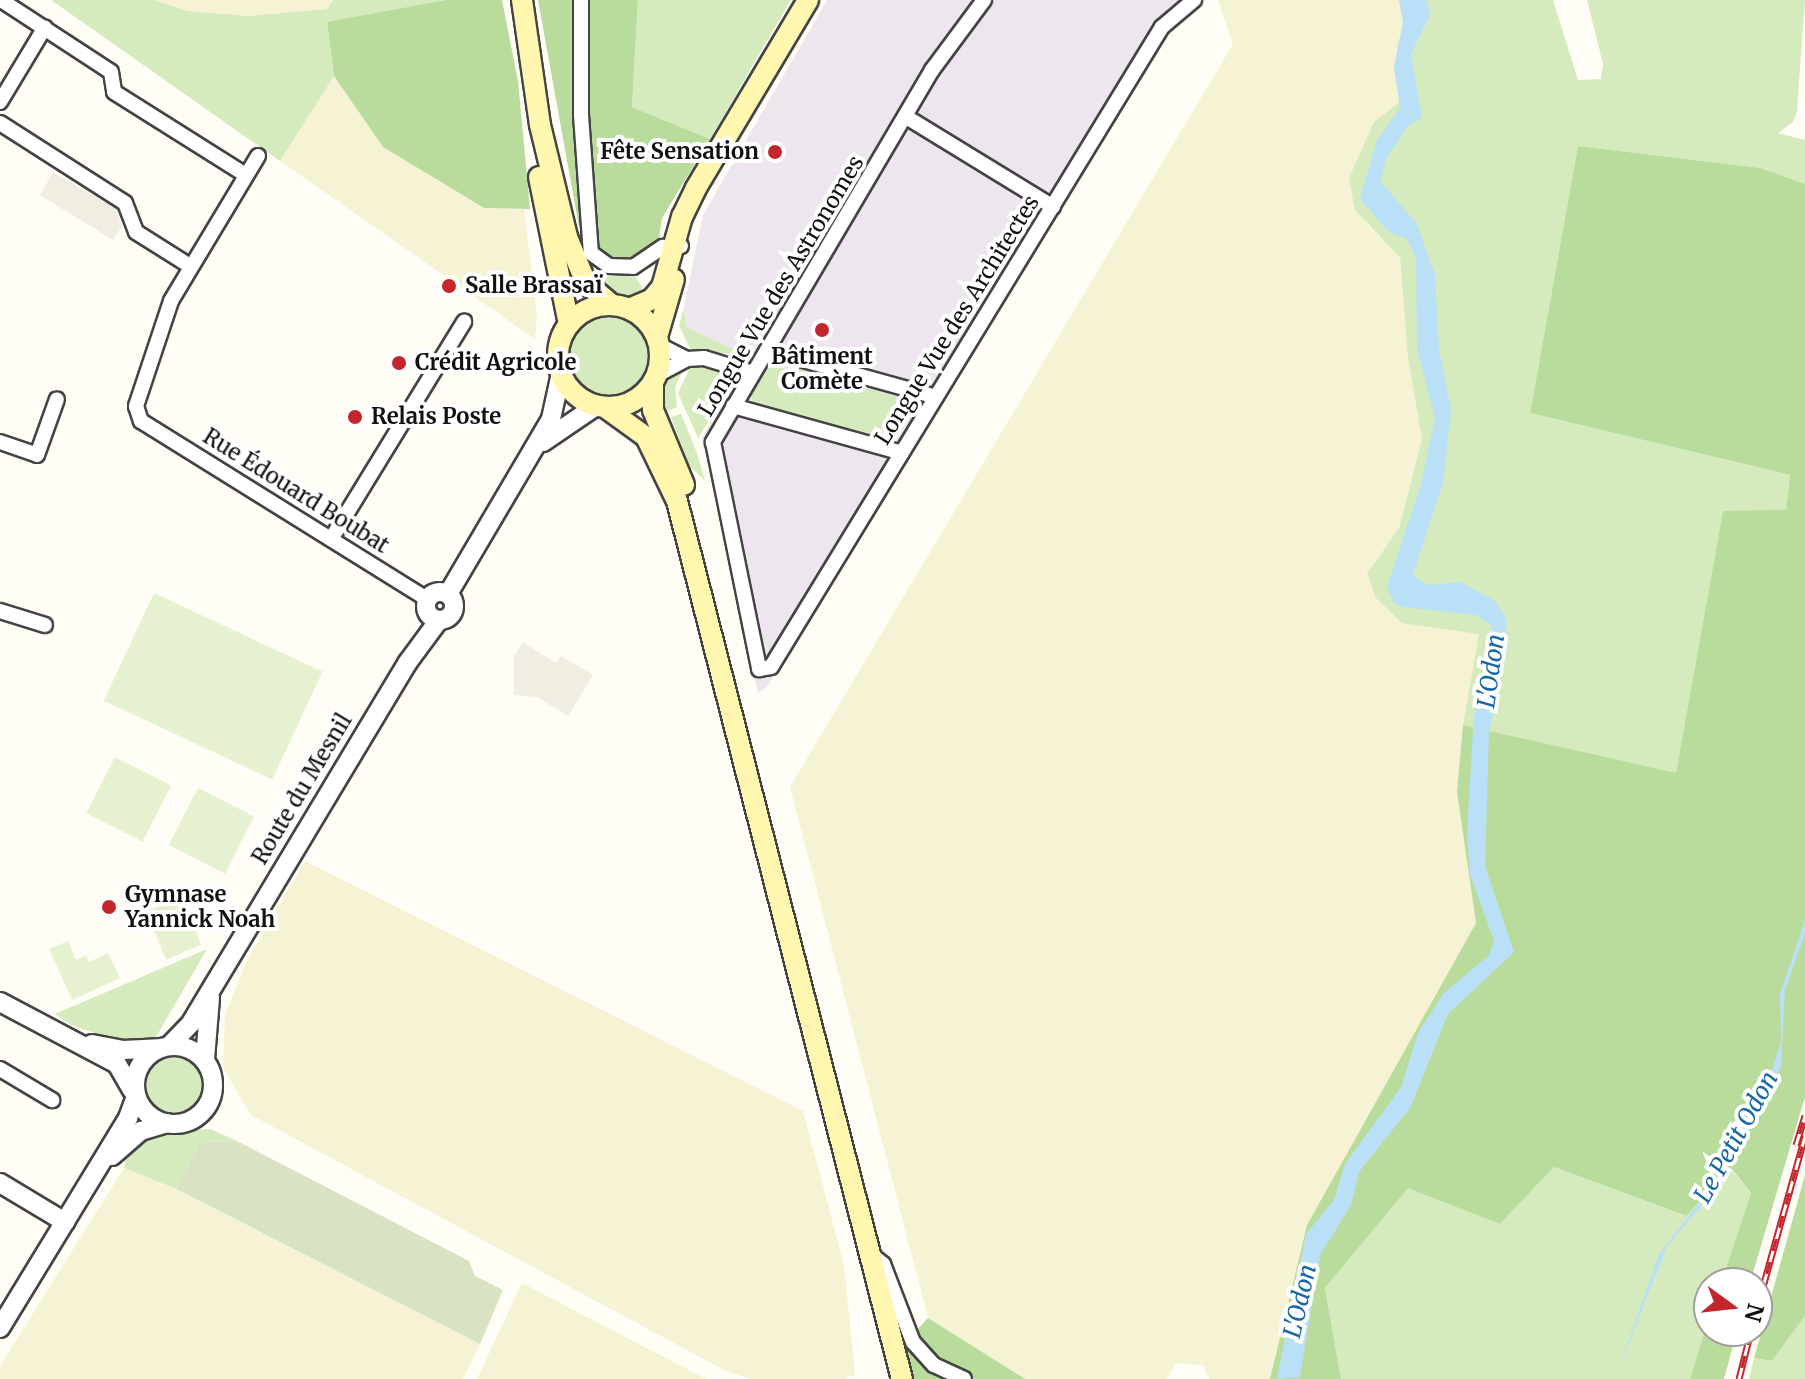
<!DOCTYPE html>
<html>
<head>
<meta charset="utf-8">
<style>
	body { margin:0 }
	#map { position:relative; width:1805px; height:1379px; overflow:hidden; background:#fffdf5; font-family:Merriweather,serif }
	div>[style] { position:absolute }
	.industrial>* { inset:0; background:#eee6ef }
	.farmland>* { inset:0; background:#f6f3d4 }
	.green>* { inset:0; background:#d5ebbd }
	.round { border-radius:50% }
	.forest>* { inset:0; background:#b9dc9c }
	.cemetery>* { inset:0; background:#d9e3c4 }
	.pitch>* { inset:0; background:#e6f2cf; transform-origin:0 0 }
	.plaza>* { inset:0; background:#f1ede2 }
	.water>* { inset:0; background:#b9e0f7 }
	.roads { filter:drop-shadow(2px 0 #444) drop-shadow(-2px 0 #444) drop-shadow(0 2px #444) drop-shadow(0 -2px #444) }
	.minor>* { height:14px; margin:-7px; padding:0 7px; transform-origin:7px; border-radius:7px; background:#fff }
	.tertiary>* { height:18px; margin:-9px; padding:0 9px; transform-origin:9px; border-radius:9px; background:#fff }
	.tertiary>.ring { margin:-9px; padding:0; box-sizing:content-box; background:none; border:18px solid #fff; border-radius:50% }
	.secondary>* { height:20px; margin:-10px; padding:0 10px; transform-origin:10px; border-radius:10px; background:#fff6b0 }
	.secondary>.ring { margin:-10px; padding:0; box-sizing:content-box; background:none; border:20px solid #fff6b0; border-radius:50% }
	.rail>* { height:7px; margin-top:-3.5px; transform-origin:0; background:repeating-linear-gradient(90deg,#fff 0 12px,#c4262e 0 24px); box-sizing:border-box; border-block:2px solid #c4262e }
	.dots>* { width:22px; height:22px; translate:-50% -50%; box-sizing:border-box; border:4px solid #fff; border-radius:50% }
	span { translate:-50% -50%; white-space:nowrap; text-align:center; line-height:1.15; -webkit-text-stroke:8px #fff; paint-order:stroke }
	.poi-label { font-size:22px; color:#111; font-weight:700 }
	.right { translate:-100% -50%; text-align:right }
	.left { translate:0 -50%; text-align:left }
	.street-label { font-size:22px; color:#111 }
	.water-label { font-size:24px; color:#1768a6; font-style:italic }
	.north { position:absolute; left:1693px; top:1267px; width:80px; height:80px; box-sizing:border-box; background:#fff; border:2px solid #a0a0a0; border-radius:50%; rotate:105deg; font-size:22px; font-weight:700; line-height:32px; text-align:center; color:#111 }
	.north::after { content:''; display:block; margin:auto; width:28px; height:36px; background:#c4262e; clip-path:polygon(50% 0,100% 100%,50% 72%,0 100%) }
</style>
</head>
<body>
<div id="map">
	<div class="industrial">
		<i style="clip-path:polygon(827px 0,1202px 0,1175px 22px,767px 687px,758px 693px,702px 438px,747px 356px,686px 327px,684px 307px,703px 215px)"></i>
	</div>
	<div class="farmland">
		<i style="clip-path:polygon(154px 0,333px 0,327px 9px,249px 16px,188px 11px)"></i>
		<i style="clip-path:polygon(1218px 0,1403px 0,1415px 14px,1405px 98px,1365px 222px,1400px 258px,1408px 359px,1422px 439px,1399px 528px,1372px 565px,1480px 634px,1457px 792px,1476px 923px,1307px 1225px,1270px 1379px,1209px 1379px,1203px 1365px,1176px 1363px,1167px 1379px,1025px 1379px,928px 1318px,790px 787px,1233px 44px)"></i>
		<i style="clip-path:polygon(334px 76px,383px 147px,484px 208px,524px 209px,537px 316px,535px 339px,280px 161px)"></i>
		<i style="clip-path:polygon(305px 861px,803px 1111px,844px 1265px,855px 1374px,845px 1379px,750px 1379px,724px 1370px,251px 1115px,223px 1068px,225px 1015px,246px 962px)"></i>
		<i style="clip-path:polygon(124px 1168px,175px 1189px,480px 1344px,463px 1379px,0 1379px,0 1366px)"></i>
		<i style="clip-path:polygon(522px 1283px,706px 1379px,477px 1379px)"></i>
	</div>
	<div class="green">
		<i style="clip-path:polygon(51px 0,154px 0,188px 11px,249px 16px,327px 9px,333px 0,446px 0,327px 23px,334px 76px,280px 161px)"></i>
		<i style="clip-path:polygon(638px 0,791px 0,710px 139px,632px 107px)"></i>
		<i style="clip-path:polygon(1403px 0,1553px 0,1578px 80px,1601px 79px,1603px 64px,1587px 0,1805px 0,1797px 111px,1793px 122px,1778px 133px,1805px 140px,1805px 184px,1761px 168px,1578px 146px,1530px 413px,1790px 475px,1786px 511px,1723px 512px,1676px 774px,1463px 725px,1479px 634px,1402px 623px,1376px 598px,1367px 573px,1399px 528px,1422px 439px,1408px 359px,1400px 258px,1355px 210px,1349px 178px,1374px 122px,1405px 98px,1397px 43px,1415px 14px)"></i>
		<i style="clip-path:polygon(631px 270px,647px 295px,616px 296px,595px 282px,608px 271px)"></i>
		<i style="clip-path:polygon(684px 307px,686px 327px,748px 356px,691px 350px,679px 326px)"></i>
		<i class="round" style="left:565px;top:314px;width:86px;height:86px"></i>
		<i style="clip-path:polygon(780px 362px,912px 401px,915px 408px,897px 438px,883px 441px,753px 404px,751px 395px,769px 366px)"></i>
		<i style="clip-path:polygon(685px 366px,675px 387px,677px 407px,668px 411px,661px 396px,664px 379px)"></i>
		<i style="clip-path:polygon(691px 366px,737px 375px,698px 438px,678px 393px)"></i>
		<i style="clip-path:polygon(681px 414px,697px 453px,705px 481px,689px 465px,671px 417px)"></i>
		<i style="clip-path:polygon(207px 949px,156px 1037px,116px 1040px,71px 1025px,55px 1014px)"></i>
		<i class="round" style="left:143px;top:1052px;width:64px;height:64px"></i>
		<i style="clip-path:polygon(211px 1129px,237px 1141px,200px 1142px,176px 1189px,124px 1168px,129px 1147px,158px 1131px)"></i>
		<i style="clip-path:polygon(1554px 1167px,1685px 1216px,1730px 1168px,1751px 1193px,1721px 1283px,1709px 1283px,1709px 1317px,1690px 1379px,1341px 1379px,1325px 1288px,1408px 1187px,1500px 1224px)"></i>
		<i style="clip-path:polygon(1805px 1316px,1805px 1379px,1749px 1379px,1754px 1358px,1772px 1361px)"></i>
	</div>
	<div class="forest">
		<i style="clip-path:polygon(446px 0,502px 0,518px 81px,530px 209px,484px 208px,383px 147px,334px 76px,327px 22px)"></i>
		<i style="clip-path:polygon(538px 0,638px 0,632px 107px,710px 139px,662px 218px,658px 246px,625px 264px,585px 260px)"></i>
		<i style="clip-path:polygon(1578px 146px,1761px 168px,1805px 184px,1805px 1097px,1750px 1283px,1721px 1283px,1751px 1193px,1731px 1168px,1686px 1216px,1554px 1167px,1500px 1224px,1408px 1188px,1325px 1288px,1341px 1379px,1270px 1379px,1307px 1225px,1476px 923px,1457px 792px,1463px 725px,1676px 773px,1723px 511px,1786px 510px,1790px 475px,1530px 413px)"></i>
		<i style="clip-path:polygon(1805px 1175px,1805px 1316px,1772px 1361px,1754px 1358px)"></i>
		<i style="clip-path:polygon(1709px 1317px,1709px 1331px,1737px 1331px,1724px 1379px,1690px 1379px)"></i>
		<i style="clip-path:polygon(928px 1318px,1025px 1379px,911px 1379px,903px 1345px)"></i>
	</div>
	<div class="cemetery">
		<i style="clip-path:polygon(237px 1141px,469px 1261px,475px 1276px,503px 1290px,480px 1344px,176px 1189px,200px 1142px)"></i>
	</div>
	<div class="pitch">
		<i style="left:154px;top:593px;width:186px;height:119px;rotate:25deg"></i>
		<i style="left:115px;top:757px;width:63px;height:63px;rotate:27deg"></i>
		<i style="left:198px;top:788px;width:63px;height:64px;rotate:27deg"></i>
		<i style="left:181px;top:897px;width:52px;height:38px;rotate:67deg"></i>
		<i style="clip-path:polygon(68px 941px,76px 960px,86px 955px,89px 962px,108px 953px,120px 978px,72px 1000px,49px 949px)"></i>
	</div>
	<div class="plaza">
		<i style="clip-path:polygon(53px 172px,116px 209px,122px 226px,113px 240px,40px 195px)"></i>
		<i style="clip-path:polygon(523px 642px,556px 663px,561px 656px,593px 675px,568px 716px,537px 697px,514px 695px,514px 656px)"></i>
	</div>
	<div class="water">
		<i style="clip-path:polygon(1399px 0,1426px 0,1431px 13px,1411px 54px,1422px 117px,1407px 127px,1386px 159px,1380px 181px,1416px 223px,1435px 274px,1439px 350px,1451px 409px,1443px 483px,1413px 575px,1427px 585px,1460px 582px,1494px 600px,1505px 616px,1507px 648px,1489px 733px,1485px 866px,1514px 952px,1448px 1014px,1410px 1108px,1359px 1172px,1351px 1205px,1320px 1255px,1300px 1377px,1277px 1379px,1306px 1234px,1334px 1200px,1345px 1164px,1401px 1087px,1418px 1033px,1443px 994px,1489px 955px,1494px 941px,1470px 874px,1467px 833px,1474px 714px,1492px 626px,1476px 615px,1402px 607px,1394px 603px,1387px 587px,1421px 484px,1435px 418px,1417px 349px,1416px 258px,1407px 239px,1390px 233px,1360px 199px,1376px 142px,1400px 108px,1394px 67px,1403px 22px)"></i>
		<i style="clip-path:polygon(1805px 920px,1805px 934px,1785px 990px,1781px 1066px,1711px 1195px,1667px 1246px,1615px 1379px,1659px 1254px,1709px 1190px,1772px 1071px,1781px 1041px,1780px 994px)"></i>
	</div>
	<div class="roads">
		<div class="minor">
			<i style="left:1px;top:0;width:131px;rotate:33.2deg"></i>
			<i style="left:111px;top:72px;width:20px;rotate:81deg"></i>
			<i style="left:114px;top:92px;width:156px;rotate:32.2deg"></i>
			<i style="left:581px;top:0;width:115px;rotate:90deg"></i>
			<i style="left:581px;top:115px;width:138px;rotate:85.9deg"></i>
			<i style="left:591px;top:253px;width:22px;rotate:36deg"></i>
			<i style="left:609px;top:266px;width:24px;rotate:2deg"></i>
			<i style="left:633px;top:267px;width:36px;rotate:-34deg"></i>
			<i style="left:663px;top:247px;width:18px;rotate:-3deg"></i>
			<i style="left:984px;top:0;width:87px;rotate:126.6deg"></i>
			<i style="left:932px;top:70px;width:432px;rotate:120.5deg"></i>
			<i style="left:713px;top:442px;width:232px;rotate:78.5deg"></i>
			<i style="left:759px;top:669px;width:12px;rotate:-9deg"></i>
			<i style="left:771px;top:667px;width:750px;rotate:-58.58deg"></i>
			<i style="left:1162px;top:27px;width:42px;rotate:-40.2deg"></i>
			<i style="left:0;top:102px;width:87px;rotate:-59deg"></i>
			<i style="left:908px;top:118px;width:170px;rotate:31.5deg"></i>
			<i style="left:0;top:123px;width:148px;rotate:32.6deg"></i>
			<i style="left:125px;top:203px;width:31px;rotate:69deg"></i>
			<i style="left:136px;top:232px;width:64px;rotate:32.2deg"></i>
			<i style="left:258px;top:156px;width:169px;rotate:121deg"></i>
			<i style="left:171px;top:301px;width:111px;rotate:108.4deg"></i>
			<i style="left:136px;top:406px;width:16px;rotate:72deg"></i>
			<i style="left:141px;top:421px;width:337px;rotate:31.9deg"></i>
			<i style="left:659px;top:345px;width:31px;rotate:27deg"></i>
			<i style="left:767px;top:350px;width:175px;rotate:15.5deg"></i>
			<i style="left:657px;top:375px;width:34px;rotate:-28deg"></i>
			<i style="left:687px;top:359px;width:17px;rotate:-3deg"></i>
			<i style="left:704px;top:358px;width:51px;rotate:17deg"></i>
			<i style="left:733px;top:406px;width:175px;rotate:15.5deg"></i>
			<i style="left:0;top:442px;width:39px;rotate:19deg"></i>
			<i style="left:37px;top:455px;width:59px;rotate:-70.3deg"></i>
			<i style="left:331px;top:539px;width:255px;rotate:-58.5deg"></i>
			<i style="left:0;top:611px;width:47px;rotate:17.3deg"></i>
			<i style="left:0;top:1069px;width:61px;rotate:30.8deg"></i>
			<i style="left:871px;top:1254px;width:16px;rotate:40deg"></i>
			<i style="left:883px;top:1264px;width:84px;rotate:69deg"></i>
			<i style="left:913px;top:1342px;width:31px;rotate:48deg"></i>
			<i style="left:934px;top:1365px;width:33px;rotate:25deg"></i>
		</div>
		<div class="tertiary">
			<i style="left:543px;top:442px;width:64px;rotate:-34.2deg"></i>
			<i class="ring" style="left:426px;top:592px;width:10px;height:10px"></i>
			<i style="left:448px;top:594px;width:203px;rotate:-59.5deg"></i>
			<i style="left:551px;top:419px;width:47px;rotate:-77.7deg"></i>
			<i style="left:0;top:1002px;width:132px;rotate:27.9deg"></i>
			<i style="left:117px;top:1064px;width:30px;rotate:60deg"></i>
			<i style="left:92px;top:1044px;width:32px;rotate:11deg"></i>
			<i style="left:123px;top:1050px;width:35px;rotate:-3deg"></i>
			<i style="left:170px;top:1045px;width:30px;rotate:-46deg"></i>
			<i style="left:191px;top:1023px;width:421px;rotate:-59deg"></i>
			<i style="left:408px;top:662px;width:52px;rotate:-53.6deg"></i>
			<i class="ring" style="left:135px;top:1046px;width:60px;height:60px"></i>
			<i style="left:205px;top:1059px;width:61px;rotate:-85.3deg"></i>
			<i style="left:112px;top:1156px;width:38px;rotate:-41deg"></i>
			<i style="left:141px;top:1131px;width:27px;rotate:-17deg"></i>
			<i style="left:0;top:1183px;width:76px;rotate:31deg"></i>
			<i style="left:0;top:1328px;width:246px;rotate:-58.6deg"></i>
			<i style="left:128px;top:1118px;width:20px;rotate:-70deg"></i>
		</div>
		<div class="secondary">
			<i style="left:522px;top:0;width:126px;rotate:81.8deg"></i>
			<i style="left:540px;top:125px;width:115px;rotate:76.4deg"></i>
			<i style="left:567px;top:237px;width:50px;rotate:67.6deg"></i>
			<i style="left:586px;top:283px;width:34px;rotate:40deg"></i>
			<i style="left:539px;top:177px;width:150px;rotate:78.5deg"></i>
			<i class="ring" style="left:558px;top:305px;width:82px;height:82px"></i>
			<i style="left:629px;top:309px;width:25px;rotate:-23deg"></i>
			<i style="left:652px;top:299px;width:16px;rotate:-50deg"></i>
			<i style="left:662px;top:287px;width:73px;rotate:-74.1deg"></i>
			<i style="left:682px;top:217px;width:32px;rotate:-64deg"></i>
			<i style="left:696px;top:188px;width:219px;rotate:-59.2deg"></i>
			<i style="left:657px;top:337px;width:60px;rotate:-73.7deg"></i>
			<i style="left:653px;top:383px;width:27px;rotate:90deg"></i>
			<i style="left:653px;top:410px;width:81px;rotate:67.5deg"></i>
			<i style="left:606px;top:408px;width:49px;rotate:35.9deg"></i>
			<i style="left:646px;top:437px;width:71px;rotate:64.2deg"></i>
			<i style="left:677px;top:501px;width:906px;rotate:75.63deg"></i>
		</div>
	</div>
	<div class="rail">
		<i style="left:1796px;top:1145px;width:31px;rotate:-73deg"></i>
		<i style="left:1757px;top:1308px;width:179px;rotate:-74.4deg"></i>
		<i style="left:1739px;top:1379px;width:49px;rotate:-76deg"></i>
	</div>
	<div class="dots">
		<i style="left:775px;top:152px;background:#c4262e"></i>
		<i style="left:449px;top:286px;background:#c4262e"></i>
		<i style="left:822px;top:330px;background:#c4262e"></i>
		<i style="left:399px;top:363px;background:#c4262e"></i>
		<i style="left:355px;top:417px;background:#c4262e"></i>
		<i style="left:109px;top:907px;background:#c4262e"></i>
	</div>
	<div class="poi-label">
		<span class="right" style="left:759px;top:152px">Fête Sensation</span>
		<span class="left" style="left:465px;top:286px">Salle Brassaï</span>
		<span style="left:822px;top:369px">Bâtiment<br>Comète</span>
		<span class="left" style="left:415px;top:363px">Crédit Agricole</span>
		<span class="left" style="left:371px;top:417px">Relais Poste</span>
		<span class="left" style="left:125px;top:907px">Gymnase<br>Yannick Noah</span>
	</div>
	<div class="street-label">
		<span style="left:781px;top:286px;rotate:-59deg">Longue Vue des Astronomes</span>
		<span style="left:957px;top:320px;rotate:-58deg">Longue Vue des Architectes</span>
		<span style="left:296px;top:491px;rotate:32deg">Rue Édouard Boubat</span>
		<span style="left:302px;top:789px;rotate:-59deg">Route du Mesnil</span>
	</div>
	<div class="water-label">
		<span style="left:1491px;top:671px;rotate:-82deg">L'Odon</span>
		<span style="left:1736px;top:1137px;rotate:-61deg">Le Petit Odon</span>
		<span style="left:1300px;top:1301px;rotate:-77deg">L'Odon</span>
	</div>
	<div class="north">N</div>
</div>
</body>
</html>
